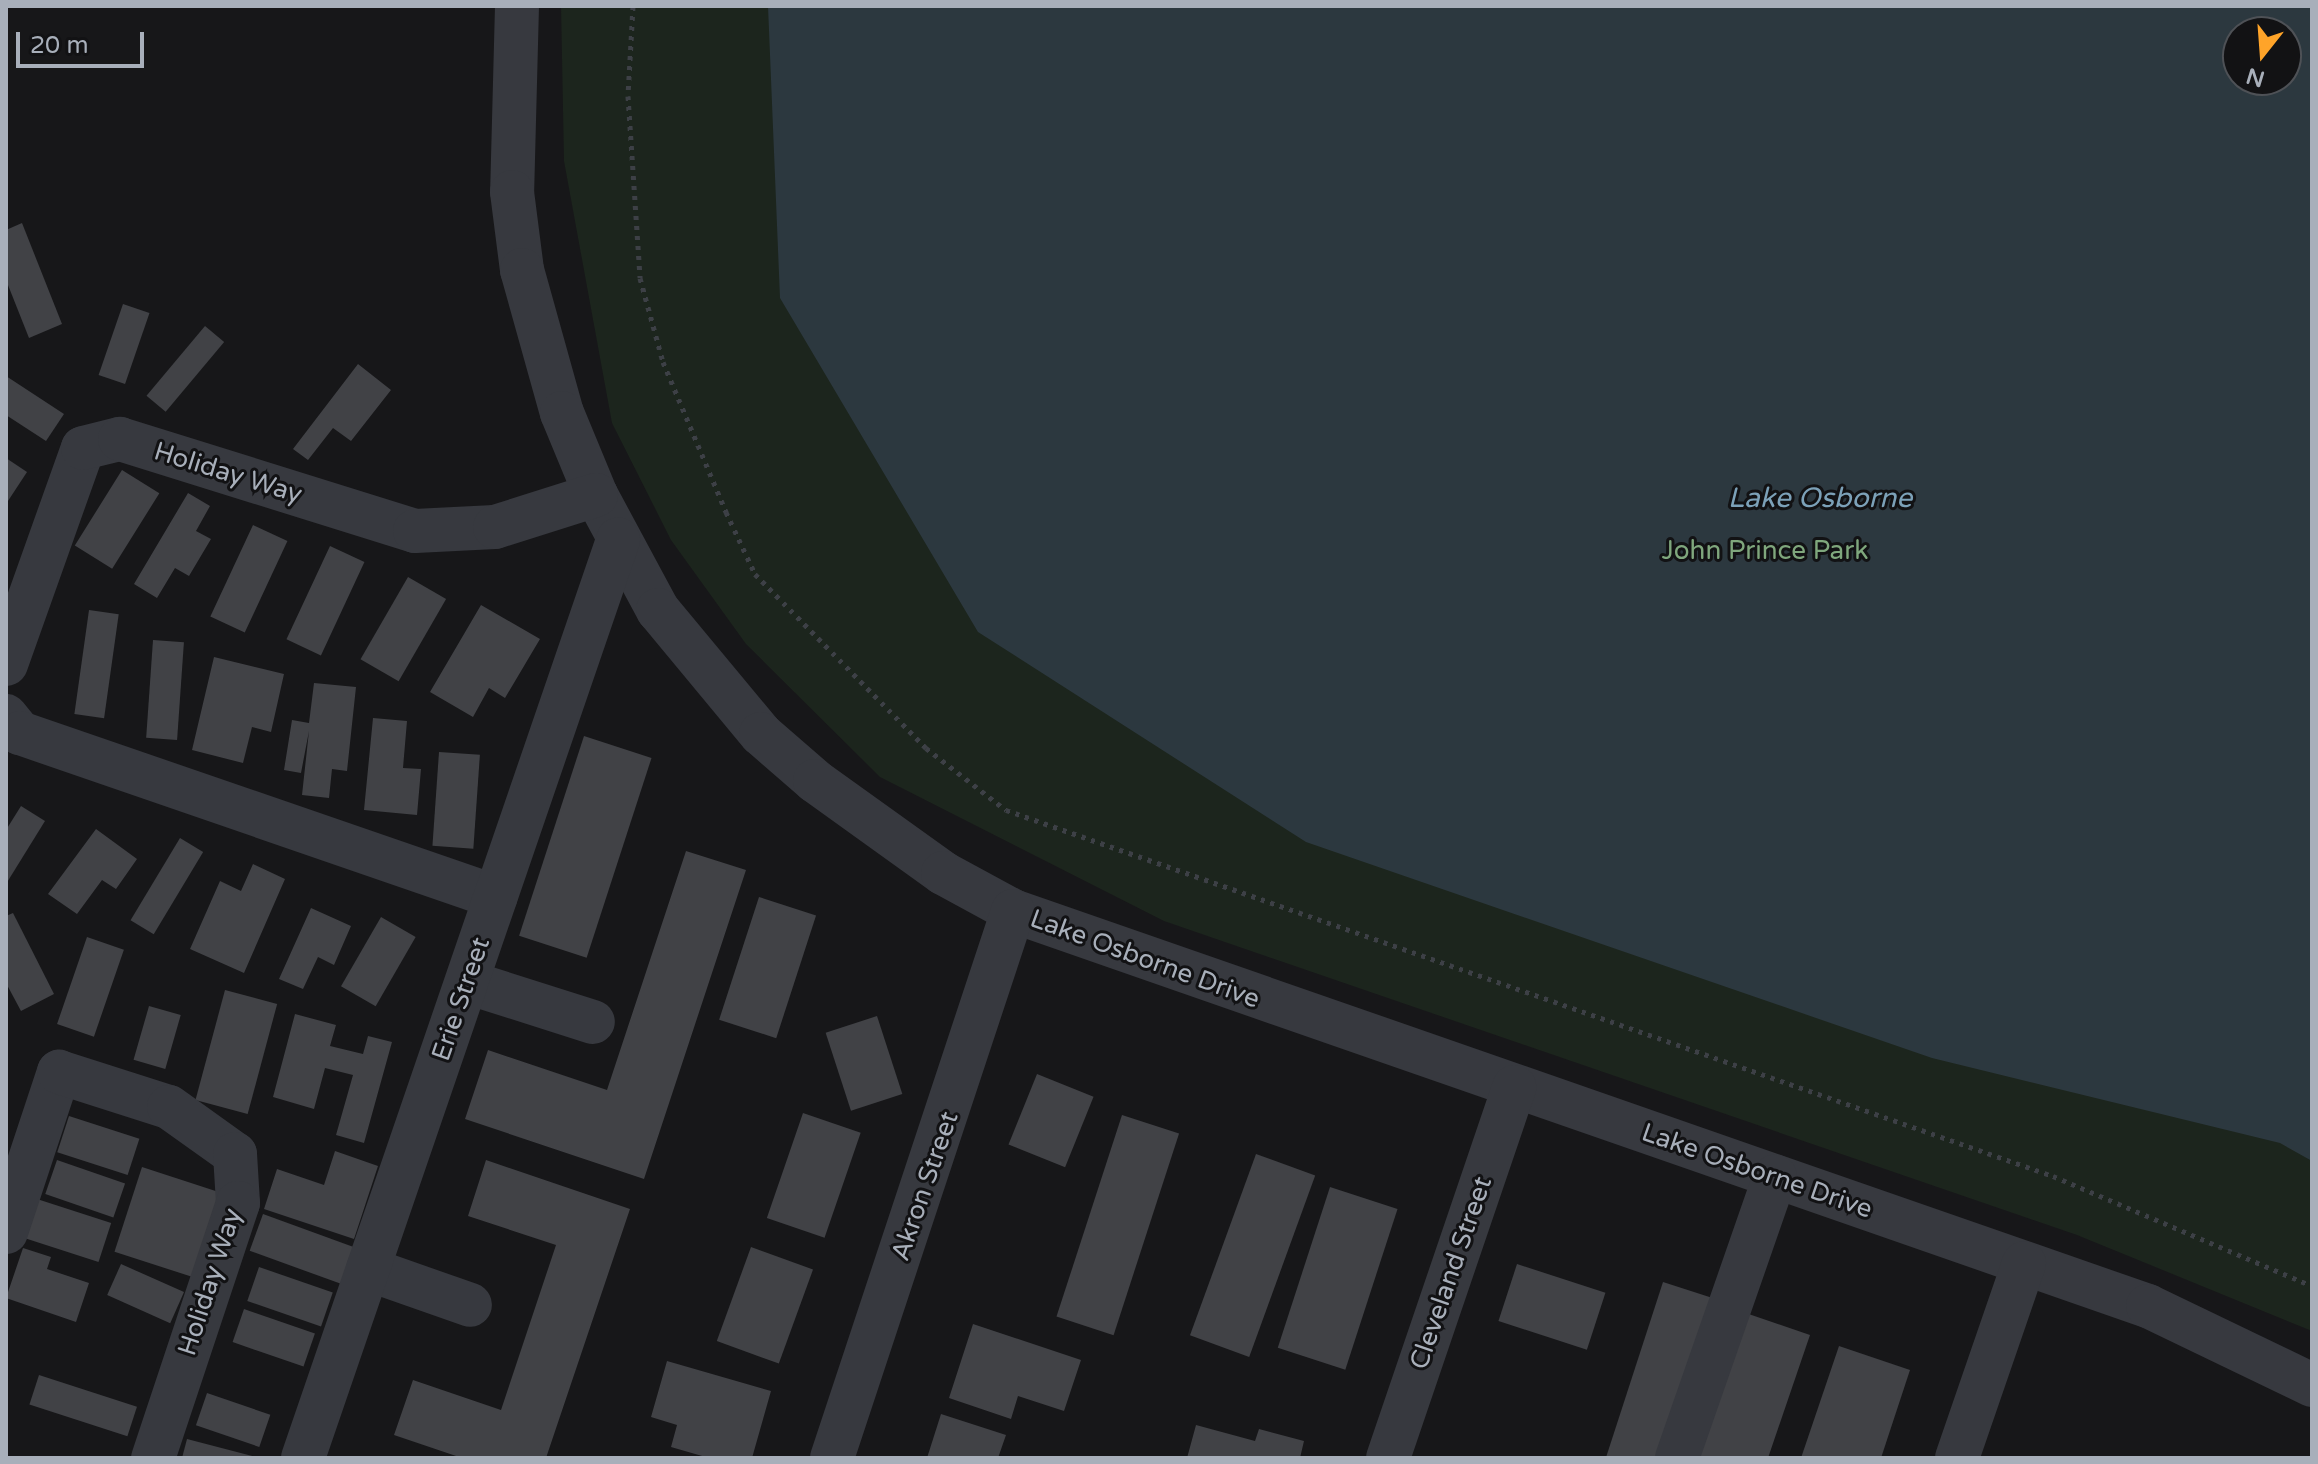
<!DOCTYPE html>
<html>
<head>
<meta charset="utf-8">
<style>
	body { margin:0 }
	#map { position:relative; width:2318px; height:1464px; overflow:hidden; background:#171719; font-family:"Varela Round",sans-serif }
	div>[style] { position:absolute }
	.green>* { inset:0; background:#1c251d }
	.water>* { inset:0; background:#2c383f }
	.building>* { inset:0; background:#414246; transform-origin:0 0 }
	.path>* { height:5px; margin-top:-2.5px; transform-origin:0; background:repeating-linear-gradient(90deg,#3d4046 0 4px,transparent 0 10px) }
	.minor>* { height:44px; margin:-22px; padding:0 22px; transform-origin:22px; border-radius:22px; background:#37393f }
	span { translate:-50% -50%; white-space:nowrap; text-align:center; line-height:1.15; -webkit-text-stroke:6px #121214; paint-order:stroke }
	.street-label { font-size:26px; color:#a8afba }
	.park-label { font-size:26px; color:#7fa77d }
	.water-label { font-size:28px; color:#7ca1b8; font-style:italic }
	.frame { position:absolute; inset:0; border:8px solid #a8afba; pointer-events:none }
	.north { position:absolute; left:2222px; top:16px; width:80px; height:80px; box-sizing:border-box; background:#121214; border:2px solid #4e5156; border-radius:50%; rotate:197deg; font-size:22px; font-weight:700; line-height:32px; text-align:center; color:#a8afba }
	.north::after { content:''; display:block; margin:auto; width:28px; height:36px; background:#ffa429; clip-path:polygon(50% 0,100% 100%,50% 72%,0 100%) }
	.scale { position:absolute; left:16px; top:32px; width:128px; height:36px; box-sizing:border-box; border:4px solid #a8afba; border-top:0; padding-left:10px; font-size:24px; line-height:28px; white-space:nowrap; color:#a8afba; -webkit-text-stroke:6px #121214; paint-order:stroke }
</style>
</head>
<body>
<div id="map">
	<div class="green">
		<i style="clip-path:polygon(evenodd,2312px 6px,2312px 1331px,2077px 1235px,1164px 921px,880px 777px,746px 644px,671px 540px,612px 423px,564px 161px,561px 6px,2312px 6px,2238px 32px,2286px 32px,2286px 80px,2238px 80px,2238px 32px)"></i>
	</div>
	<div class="water">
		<i style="clip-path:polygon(evenodd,768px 6px,2312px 6px,2312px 1161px,2280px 1143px,1932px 1058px,1306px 842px,978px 632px,780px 298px,768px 6px,2238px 32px,2286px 32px,2286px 80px,2238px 80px,2238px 32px)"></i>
	</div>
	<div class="building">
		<i style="clip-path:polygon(22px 223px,62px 324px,29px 338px,6px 280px,6px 230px)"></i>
		<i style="left:123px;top:304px;width:28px;height:75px;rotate:19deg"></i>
		<i style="left:205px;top:326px;width:25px;height:91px;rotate:40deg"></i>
		<i style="clip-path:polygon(358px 364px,391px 390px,351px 441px,333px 428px,308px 460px,293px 449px)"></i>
		<i style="clip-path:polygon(6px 376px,64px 414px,46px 441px,6px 415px)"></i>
		<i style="clip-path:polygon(6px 458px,27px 472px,6px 504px)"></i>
		<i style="left:122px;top:470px;width:44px;height:89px;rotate:32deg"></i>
		<i style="clip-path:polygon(188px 493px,210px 506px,196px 531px,211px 539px,189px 576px,175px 568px,157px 598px,134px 584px)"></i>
		<i style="left:253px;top:525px;width:38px;height:101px;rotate:25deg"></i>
		<i style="left:330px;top:546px;width:38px;height:103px;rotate:25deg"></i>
		<i style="left:408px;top:577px;width:44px;height:95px;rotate:30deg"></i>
		<i style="clip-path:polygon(481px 605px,540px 639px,505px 698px,489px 688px,473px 717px,430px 692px)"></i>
		<i style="left:89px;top:610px;width:30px;height:105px;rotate:8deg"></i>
		<i style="left:153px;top:640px;width:31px;height:98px;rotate:4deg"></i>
		<i style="clip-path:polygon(214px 657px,284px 674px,271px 732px,252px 727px,243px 763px,192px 750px)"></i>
		<i style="clip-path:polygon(314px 683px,356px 687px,347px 771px,332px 769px,329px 798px,302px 795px,309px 731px,301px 773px,284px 770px,292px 720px,309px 723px)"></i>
		<i style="clip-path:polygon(373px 718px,407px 721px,403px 768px,421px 769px,417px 815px,364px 810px)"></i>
		<i style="left:584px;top:736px;width:71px;height:210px;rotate:18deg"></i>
		<i style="left:439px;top:752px;width:41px;height:94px;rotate:4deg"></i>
		<i style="clip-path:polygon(21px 806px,45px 821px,6px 884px,6px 830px)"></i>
		<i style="clip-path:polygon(96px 829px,137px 859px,116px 889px,102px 880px,77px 914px,48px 894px)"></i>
		<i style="left:180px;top:838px;width:27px;height:96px;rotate:31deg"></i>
		<i style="clip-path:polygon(686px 851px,746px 870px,644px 1179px,465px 1119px,488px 1050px,607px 1090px)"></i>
		<i style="clip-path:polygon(253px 864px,285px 879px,244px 973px,190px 949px,220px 881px,241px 891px)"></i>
		<i style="left:759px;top:897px;width:60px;height:129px;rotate:18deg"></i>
		<i style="clip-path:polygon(311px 908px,351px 926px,334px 965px,318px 957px,303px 989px,279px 979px)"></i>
		<i style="clip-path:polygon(13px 913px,54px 994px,21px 1011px,6px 983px,6px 916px)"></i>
		<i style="left:381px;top:917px;width:40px;height:80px;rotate:30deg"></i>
		<i style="left:87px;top:937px;width:39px;height:92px;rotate:19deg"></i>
		<i style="left:225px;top:990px;width:54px;height:114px;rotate:15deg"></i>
		<i style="left:149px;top:1006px;width:33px;height:56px;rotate:16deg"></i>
		<i style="clip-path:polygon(295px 1014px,336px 1025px,330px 1046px,363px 1054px,368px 1036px,392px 1042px,364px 1143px,336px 1135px,353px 1075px,325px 1068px,314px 1109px,273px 1097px)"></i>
		<i style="left:877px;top:1016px;width:82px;height:54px;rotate:72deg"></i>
		<i style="left:1037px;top:1074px;width:61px;height:76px;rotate:22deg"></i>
		<i style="left:803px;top:1113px;width:61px;height:111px;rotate:19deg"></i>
		<i style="left:1122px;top:1115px;width:60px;height:212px;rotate:18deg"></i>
		<i style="left:69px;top:1116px;width:74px;height:38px;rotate:18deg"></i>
		<i style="clip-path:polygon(335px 1151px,378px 1166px,354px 1239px,264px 1209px,277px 1169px,324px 1185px)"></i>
		<i style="left:1256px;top:1154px;width:63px;height:193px;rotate:20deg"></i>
		<i style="left:57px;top:1160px;width:72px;height:36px;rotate:19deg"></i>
		<i style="clip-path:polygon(486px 1160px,630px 1209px,546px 1458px,462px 1458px,394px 1435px,413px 1380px,501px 1410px,556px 1245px,468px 1216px)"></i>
		<i style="left:142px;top:1167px;width:83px;height:89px;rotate:18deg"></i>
		<i style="left:1330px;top:1187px;width:71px;height:169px;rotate:18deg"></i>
		<i style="left:37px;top:1199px;width:78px;height:41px;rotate:18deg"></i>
		<i style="left:263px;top:1214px;width:100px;height:39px;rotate:20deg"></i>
		<i style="left:751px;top:1247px;width:66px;height:100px;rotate:20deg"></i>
		<i style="clip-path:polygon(23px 1248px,51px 1257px,47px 1269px,89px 1283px,76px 1322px,6px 1298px)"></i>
		<i style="left:121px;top:1264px;width:69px;height:34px;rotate:24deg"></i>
		<i style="left:1517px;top:1264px;width:93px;height:60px;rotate:18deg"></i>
		<i style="left:259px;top:1267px;width:78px;height:36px;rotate:19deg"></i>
		<i style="left:1663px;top:1282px;width:57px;height:185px;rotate:18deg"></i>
		<i style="left:244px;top:1309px;width:75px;height:35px;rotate:19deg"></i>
		<i style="clip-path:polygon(1737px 1310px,1810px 1335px,1768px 1458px,1688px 1458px)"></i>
		<i style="clip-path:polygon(973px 1324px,1081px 1360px,1064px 1411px,1018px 1396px,1011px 1419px,949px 1398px)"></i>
		<i style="clip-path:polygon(1839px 1346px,1910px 1370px,1881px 1458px,1801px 1458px)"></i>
		<i style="clip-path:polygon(667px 1361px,771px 1391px,752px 1458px,709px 1458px,671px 1447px,677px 1425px,651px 1417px)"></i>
		<i style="left:39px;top:1375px;width:103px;height:31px;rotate:18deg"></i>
		<i style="left:207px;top:1393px;width:67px;height:34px;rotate:19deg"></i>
		<i style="clip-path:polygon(941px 1414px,1006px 1435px,998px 1458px,927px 1458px)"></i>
		<i style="clip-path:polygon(1196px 1425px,1255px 1441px,1259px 1429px,1304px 1441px,1300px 1458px,1187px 1458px)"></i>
		<i style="clip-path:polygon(187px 1439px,256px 1457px,256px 1458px,182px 1458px)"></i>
	</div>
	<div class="path">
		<i style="left:633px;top:6px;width:90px;rotate:93.2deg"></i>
		<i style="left:628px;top:96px;width:182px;rotate:86.2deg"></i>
		<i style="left:640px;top:278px;width:87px;rotate:74.7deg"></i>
		<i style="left:663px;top:362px;width:163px;rotate:67.2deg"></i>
		<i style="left:726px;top:512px;width:68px;rotate:64.9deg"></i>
		<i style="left:755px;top:574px;width:244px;rotate:45.5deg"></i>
		<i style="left:926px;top:748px;width:101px;rotate:37.8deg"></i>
		<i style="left:1006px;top:810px;width:1109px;rotate:19.27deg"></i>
		<i style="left:2053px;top:1176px;width:281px;rotate:23deg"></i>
	</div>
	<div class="minor">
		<i style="left:517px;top:6px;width:186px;rotate:91.5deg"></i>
		<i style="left:512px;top:192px;width:79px;rotate:82.7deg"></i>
		<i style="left:522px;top:270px;width:148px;rotate:74.4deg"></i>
		<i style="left:562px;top:413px;width:89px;rotate:67.5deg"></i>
		<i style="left:596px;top:495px;width:131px;rotate:61.7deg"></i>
		<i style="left:658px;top:610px;width:161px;rotate:50.3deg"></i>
		<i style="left:761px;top:734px;width:72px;rotate:41deg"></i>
		<i style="left:815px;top:781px;width:158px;rotate:35.7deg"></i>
		<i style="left:943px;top:873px;width:80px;rotate:28.5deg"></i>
		<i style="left:1013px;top:911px;width:1202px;rotate:19.19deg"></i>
		<i style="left:2148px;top:1306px;width:182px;rotate:25.7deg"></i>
		<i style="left:6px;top:664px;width:229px;rotate:-70.4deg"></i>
		<i style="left:83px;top:448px;width:38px;rotate:-14deg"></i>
		<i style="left:120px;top:439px;width:309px;rotate:17.3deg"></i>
		<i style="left:415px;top:531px;width:80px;rotate:-2.9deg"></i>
		<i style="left:495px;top:527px;width:106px;rotate:-17.6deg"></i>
		<i style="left:6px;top:716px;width:22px;rotate:51deg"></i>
		<i style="left:20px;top:733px;width:503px;rotate:19.01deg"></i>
		<i style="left:467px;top:982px;width:132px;rotate:17.6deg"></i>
		<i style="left:6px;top:1232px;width:169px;rotate:-71.7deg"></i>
		<i style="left:59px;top:1072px;width:115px;rotate:17.7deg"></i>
		<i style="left:169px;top:1107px;width:81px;rotate:35.5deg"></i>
		<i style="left:235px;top:1154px;width:49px;rotate:86.5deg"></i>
		<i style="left:238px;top:1203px;width:269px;rotate:108.4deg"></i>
		<i style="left:368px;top:1269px;width:108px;rotate:19.4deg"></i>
		<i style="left:303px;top:1458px;width:971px;rotate:-71.06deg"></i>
		<i style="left:832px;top:1458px;width:576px;rotate:-71.69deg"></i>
		<i style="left:1388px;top:1458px;width:392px;rotate:-71.2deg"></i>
		<i style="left:1677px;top:1458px;width:298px;rotate:-70.8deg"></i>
		<i style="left:1957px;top:1458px;width:206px;rotate:-71deg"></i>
	</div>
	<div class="street-label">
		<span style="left:228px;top:473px;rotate:17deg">Holiday Way</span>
		<span style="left:1145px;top:959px;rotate:20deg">Lake Osborne Drive</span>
		<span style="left:461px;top:999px;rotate:-71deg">Erie Street</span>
		<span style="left:1757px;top:1171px;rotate:19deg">Lake Osborne Drive</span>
		<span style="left:925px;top:1186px;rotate:-71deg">Akron Street</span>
		<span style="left:1451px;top:1273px;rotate:-71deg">Cleveland Street</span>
		<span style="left:210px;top:1282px;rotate:-72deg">Holiday Way</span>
	</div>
	<div class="park-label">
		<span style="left:1765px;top:551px">John Prince Park</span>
	</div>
	<div class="water-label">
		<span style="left:1820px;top:498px">Lake Osborne</span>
	</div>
	<div class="frame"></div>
	<div class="north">N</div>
	<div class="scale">20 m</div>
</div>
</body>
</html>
